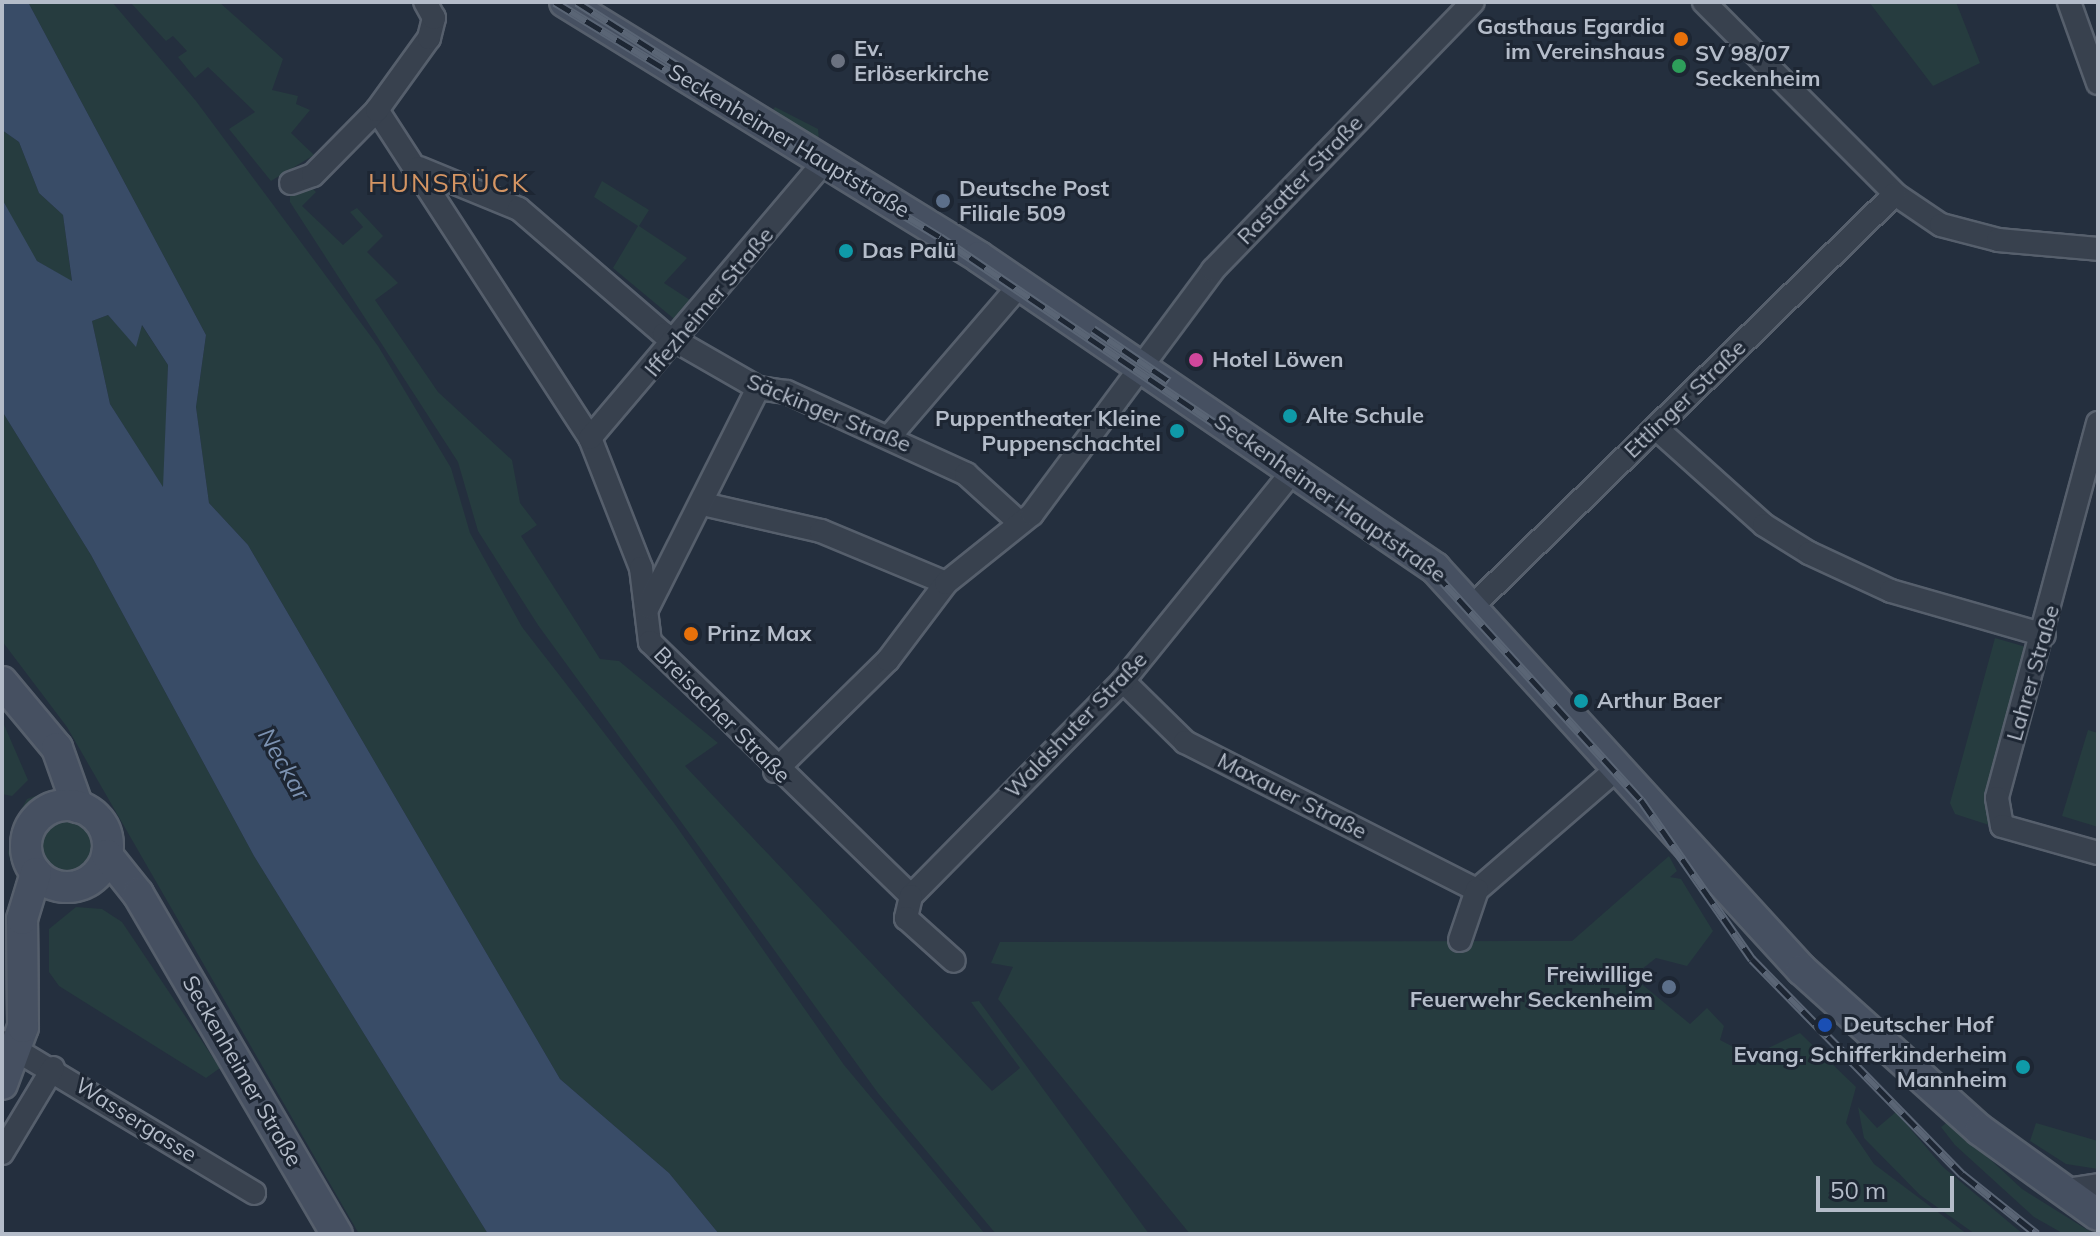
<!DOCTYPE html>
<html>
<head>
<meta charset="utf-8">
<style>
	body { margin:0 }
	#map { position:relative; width:2100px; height:1236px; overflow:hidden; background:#242f3e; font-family:Mulish,sans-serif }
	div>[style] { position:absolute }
	.green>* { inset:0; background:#263c3f }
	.round { border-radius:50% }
	.water>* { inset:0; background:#394c67 }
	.roads { filter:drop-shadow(2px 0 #565f6c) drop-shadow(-2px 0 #565f6c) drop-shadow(0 2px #565f6c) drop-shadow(0 -2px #565f6c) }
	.minor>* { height:22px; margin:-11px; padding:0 11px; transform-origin:11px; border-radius:11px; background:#38414e }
	.secondary>* { height:30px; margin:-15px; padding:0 15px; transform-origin:15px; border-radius:15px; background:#465061 }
	.secondary>.ring { margin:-15px; padding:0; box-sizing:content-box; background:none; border:30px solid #465061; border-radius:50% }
	.rail>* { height:9px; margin-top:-4.5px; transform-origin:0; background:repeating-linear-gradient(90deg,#1d2633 0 18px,#5a6575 0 36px); box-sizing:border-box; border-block:2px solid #5a6575 }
	.dots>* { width:22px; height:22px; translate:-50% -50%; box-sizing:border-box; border:4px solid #1d2633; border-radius:50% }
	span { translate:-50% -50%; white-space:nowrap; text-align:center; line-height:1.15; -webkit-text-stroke:6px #1d2633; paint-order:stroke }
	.poi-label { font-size:22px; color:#b4bcc9; font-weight:700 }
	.right { translate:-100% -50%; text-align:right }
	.left { translate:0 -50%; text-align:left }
	.street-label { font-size:22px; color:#b4bcc9 }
	.water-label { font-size:24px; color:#7c92b1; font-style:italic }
	.quarter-label { font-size:26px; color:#d59563; letter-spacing:2px }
	.frame { position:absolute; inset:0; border:4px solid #b4bcc9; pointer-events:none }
	.scale { position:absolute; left:1816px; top:1176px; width:138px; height:36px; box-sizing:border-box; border:4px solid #b4bcc9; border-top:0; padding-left:10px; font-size:24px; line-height:28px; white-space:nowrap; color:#b4bcc9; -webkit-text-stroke:6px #1d2633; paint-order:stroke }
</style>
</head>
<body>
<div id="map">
	<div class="green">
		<i style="clip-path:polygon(28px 2px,112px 2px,196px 101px,378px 346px,451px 468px,470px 533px,522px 627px,674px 823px,844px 1065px,985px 1234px,719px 1234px,669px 1173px,560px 1079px,248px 545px,209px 503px,196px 407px,206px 335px)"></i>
		<i style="clip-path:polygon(130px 2px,219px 2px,283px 59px,272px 90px,298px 96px,296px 104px,310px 110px,291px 133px,314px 155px,271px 181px,229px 129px,255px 112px,208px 67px,195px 78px,178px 57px,187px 51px,173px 36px,166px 41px)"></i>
		<i style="clip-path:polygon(1869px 2px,1956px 2px,1980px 63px,1933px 86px)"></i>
		<i style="clip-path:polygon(775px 107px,818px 129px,819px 140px,772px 111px)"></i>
		<i style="clip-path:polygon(2px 130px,19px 142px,39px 193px,63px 215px,72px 282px,37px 261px,11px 224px,2px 199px)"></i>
		<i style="clip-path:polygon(602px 181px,649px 210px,639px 226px,687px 258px,664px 283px,696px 304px,679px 323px,613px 268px,638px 226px,594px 197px)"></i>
		<i style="clip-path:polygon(310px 186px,316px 192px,302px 206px,343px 245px,363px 227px,350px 212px,357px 208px,383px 236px,367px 252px,398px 283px,375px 300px,438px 392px,512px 460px,520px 503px,537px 525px,521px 536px,600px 659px,619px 661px,718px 743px,685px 766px,992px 1091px,1020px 1068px,971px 1002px,979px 1001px,1149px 1234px,996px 1234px,878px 1093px,538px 625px,478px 531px,458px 462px,290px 202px,290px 195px)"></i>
		<i style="clip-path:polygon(108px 315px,136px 346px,141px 324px,168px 365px,164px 489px,110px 404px,92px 321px)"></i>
		<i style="clip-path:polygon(2px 411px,91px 555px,254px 856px,488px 1234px,359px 1234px,67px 727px,2px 641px)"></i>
		<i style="clip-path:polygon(1995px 638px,2033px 649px,1987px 807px,1989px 825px,1955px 814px,1950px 803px)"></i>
		<i style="clip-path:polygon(2px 720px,28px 780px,12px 796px,2px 794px)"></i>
		<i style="clip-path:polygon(2088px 730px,2098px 733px,2098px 827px,2062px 816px)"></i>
		<i style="clip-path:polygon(47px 792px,39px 809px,21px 810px,27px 799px)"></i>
		<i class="round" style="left:38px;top:820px;width:56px;height:56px"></i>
		<i style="clip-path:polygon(10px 844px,23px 862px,20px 887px,8px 853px)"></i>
		<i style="clip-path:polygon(1669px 856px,1677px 871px,1670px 877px,1681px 879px,1713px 931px,1687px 966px,1656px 958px,1637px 973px,1638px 981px,1690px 1024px,1707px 1008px,1724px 1026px,1720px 1040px,1751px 1056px,1800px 1033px,1856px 1087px,1846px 1123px,1874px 1164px,1967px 1234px,1190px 1234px,998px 999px,1013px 967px,991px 963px,1000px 942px,1572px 941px)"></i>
		<i style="clip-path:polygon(76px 907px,102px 909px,122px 922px,220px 1068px,206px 1078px,59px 986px,49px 972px,49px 929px)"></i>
		<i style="clip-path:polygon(1858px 1107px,1877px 1128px,1896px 1112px,1943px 1167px,2023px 1234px,1975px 1234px,1920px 1195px,1864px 1138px)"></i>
		<i style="clip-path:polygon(1949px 1121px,2022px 1189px,2094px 1234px,2064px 1234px,2034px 1217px,1955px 1145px,1941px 1127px)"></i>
		<i style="clip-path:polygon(2036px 1123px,2098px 1141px,2098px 1169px,2066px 1164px,2030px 1141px)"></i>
	</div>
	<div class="water">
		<i style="clip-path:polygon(evenodd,2px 2px,28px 2px,206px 335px,196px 407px,209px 503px,248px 545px,560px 1079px,669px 1173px,719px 1234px,488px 1234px,254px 856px,91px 555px,2px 411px,2px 199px,37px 261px,72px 281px,63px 215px,39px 193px,19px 142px,2px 130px,2px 2px,108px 315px,136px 347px,142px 325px,168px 365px,163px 487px,110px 404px,92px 321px,108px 315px)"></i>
	</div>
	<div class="roads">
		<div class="minor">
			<i style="left:1704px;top:2px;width:271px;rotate:45.1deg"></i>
			<i style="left:1895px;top:194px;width:55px;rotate:34deg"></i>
			<i style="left:1941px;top:225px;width:59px;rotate:14.7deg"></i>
			<i style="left:1998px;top:240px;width:100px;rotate:5.1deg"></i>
			<i style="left:2069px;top:2px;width:86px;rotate:70.3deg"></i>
			<i style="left:377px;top:110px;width:391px;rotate:57deg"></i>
			<i style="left:590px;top:438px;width:140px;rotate:68.6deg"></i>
			<i style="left:641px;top:568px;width:75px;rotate:83.1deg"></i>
			<i style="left:650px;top:642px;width:364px;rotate:44.2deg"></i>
			<i style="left:419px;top:168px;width:108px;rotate:22.3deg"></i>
			<i style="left:519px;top:209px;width:191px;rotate:40.8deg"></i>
			<i style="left:664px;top:334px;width:108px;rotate:29.9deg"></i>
			<i style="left:758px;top:388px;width:29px;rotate:8deg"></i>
			<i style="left:787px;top:392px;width:197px;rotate:24.6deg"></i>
			<i style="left:966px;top:474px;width:72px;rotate:42.2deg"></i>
			<i style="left:291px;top:183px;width:23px;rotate:-20deg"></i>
			<i style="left:313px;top:175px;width:91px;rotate:-45.4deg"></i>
			<i style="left:377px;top:110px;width:89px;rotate:-54.2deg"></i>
			<i style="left:429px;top:38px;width:21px;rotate:-76deg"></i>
			<i style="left:434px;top:18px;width:18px;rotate:-119deg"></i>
			<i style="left:2098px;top:423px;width:388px;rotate:105.1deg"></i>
			<i style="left:1997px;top:798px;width:28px;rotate:80deg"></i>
			<i style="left:2002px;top:826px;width:100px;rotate:15.7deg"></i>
			<i style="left:1656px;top:428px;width:145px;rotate:41.9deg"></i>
			<i style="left:1764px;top:525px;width:53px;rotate:31.9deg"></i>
			<i style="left:1809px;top:553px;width:90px;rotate:24.9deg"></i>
			<i style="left:1891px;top:591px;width:159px;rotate:16deg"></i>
			<i style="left:890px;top:436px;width:199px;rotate:-49.3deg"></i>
			<i style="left:590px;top:438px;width:360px;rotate:-49.7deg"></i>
			<i style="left:703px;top:504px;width:121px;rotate:12.9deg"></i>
			<i style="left:821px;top:531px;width:135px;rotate:22.6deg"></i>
			<i style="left:1475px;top:604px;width:587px;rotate:-44.31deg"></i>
			<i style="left:648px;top:607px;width:245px;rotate:-63.3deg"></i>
			<i style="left:1123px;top:681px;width:87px;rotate:44.5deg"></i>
			<i style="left:1185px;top:742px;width:327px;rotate:26.9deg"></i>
			<i style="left:1477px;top:890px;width:186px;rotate:-40.9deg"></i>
			<i style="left:775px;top:771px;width:158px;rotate:-44.5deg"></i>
			<i style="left:888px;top:660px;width:96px;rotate:-53deg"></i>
			<i style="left:946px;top:583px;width:110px;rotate:-38.7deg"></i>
			<i style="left:1032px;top:514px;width:304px;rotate:-53.4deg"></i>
			<i style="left:1213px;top:270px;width:373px;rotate:-45.9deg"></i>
			<i style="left:911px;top:896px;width:302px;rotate:-45.4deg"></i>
			<i style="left:1123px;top:681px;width:269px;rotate:-51deg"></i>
			<i style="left:911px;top:896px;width:23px;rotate:103deg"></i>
			<i style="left:906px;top:918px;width:64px;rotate:41.9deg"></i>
			<i style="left:1460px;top:940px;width:53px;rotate:-71.2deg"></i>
			<i style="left:3px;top:1042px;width:293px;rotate:31deg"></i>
			<i style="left:2px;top:1153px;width:99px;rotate:-59deg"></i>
			<i style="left:2061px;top:1191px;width:37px;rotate:-9deg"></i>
		</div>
		<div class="secondary">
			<i style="left:565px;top:2px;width:486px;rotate:31.6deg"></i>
			<i style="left:979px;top:257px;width:552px;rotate:34.29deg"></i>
			<i style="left:1435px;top:568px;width:544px;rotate:47.61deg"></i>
			<i style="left:1802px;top:970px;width:239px;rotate:42deg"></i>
			<i style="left:1980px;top:1130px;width:145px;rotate:35.8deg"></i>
			<i style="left:2px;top:682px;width:86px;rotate:50.2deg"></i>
			<i style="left:57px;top:748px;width:63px;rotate:70.4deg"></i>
			<i class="ring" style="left:26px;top:805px;width:52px;height:52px"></i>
			<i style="left:107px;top:855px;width:50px;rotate:51.5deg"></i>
			<i style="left:138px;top:894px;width:394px;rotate:59.7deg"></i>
			<i style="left:2px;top:1084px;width:61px;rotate:-69.8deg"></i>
			<i style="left:23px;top:1027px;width:108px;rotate:-90.5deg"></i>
			<i style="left:22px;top:919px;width:48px;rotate:-73.1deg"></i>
		</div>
	</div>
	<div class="rail">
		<i style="left:555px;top:2px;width:451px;rotate:31.4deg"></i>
		<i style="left:940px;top:237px;width:597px;rotate:34.14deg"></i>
		<i style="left:1434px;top:572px;width:308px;rotate:47.8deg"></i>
		<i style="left:1641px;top:800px;width:194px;rotate:55.1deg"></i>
		<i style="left:1752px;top:959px;width:301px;rotate:45.7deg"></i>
		<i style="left:1962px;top:1174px;width:96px;rotate:38.7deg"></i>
		<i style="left:577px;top:2px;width:123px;rotate:32.4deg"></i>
		<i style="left:1093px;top:329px;width:92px;rotate:34.4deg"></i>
	</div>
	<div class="dots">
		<i style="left:1681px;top:39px;background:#e8710a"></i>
		<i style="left:838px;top:61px;background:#6b7280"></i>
		<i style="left:1679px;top:66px;background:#2e9e5b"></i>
		<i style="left:943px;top:201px;background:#5c6f8a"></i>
		<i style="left:846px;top:251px;background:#0f9aa8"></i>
		<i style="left:1196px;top:360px;background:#d1479c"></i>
		<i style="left:1290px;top:416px;background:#0f9aa8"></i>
		<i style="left:1177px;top:431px;background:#0f9aa8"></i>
		<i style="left:691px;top:634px;background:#e8710a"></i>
		<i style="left:1581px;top:701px;background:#0f9aa8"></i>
		<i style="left:1669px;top:987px;background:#5c6f8a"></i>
		<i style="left:1825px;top:1025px;background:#1a4fb4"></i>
		<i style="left:2023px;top:1067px;background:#0f9aa8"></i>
	</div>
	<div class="poi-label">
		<span class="right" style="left:1665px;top:39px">Gasthaus Egardia<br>im Vereinshaus</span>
		<span class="left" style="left:854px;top:61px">Ev.<br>Erlöserkirche</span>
		<span class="left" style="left:1695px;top:66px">SV 98/07<br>Seckenheim</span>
		<span class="left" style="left:959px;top:201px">Deutsche Post<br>Filiale 509</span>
		<span class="left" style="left:862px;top:251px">Das Palü</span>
		<span class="left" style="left:1212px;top:360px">Hotel Löwen</span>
		<span class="left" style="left:1306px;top:416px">Alte Schule</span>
		<span class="right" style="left:1161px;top:431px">Puppentheater Kleine<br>Puppenschachtel</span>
		<span class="left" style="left:707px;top:634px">Prinz Max</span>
		<span class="left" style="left:1597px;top:701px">Arthur Baer</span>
		<span class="right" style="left:1653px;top:987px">Freiwillige<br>Feuerwehr Seckenheim</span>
		<span class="left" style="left:1843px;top:1025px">Deutscher Hof</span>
		<span class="right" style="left:2007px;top:1067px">Evang. Schifferkinderheim<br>Mannheim</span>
	</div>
	<div class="street-label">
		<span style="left:789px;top:141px;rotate:31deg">Seckenheimer Hauptstraße</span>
		<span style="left:1300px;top:180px;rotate:-46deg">Rastatter Straße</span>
		<span style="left:709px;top:302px;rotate:-50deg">Iffezheimer Straße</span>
		<span style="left:1685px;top:399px;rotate:-44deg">Ettlinger Straße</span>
		<span style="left:829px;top:413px;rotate:22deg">Säckinger Straße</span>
		<span style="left:1330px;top:498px;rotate:35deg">Seckenheimer Hauptstraße</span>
		<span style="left:2033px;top:673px;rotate:-74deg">Lahrer Straße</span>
		<span style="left:722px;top:715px;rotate:45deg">Breisacher Straße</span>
		<span style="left:1076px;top:725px;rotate:-46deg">Waldshuter Straße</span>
		<span style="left:1292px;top:796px;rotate:27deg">Maxauer Straße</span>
		<span style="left:242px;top:1071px;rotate:60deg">Seckenheimer Straße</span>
		<span style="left:136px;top:1120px;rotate:32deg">Wassergasse</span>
	</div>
	<div class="water-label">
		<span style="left:284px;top:764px;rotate:60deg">Neckar</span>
	</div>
	<div class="quarter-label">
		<span style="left:449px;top:183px">HUNSRÜCK</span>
	</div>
	<div class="frame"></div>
	<div class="scale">50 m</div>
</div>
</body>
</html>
